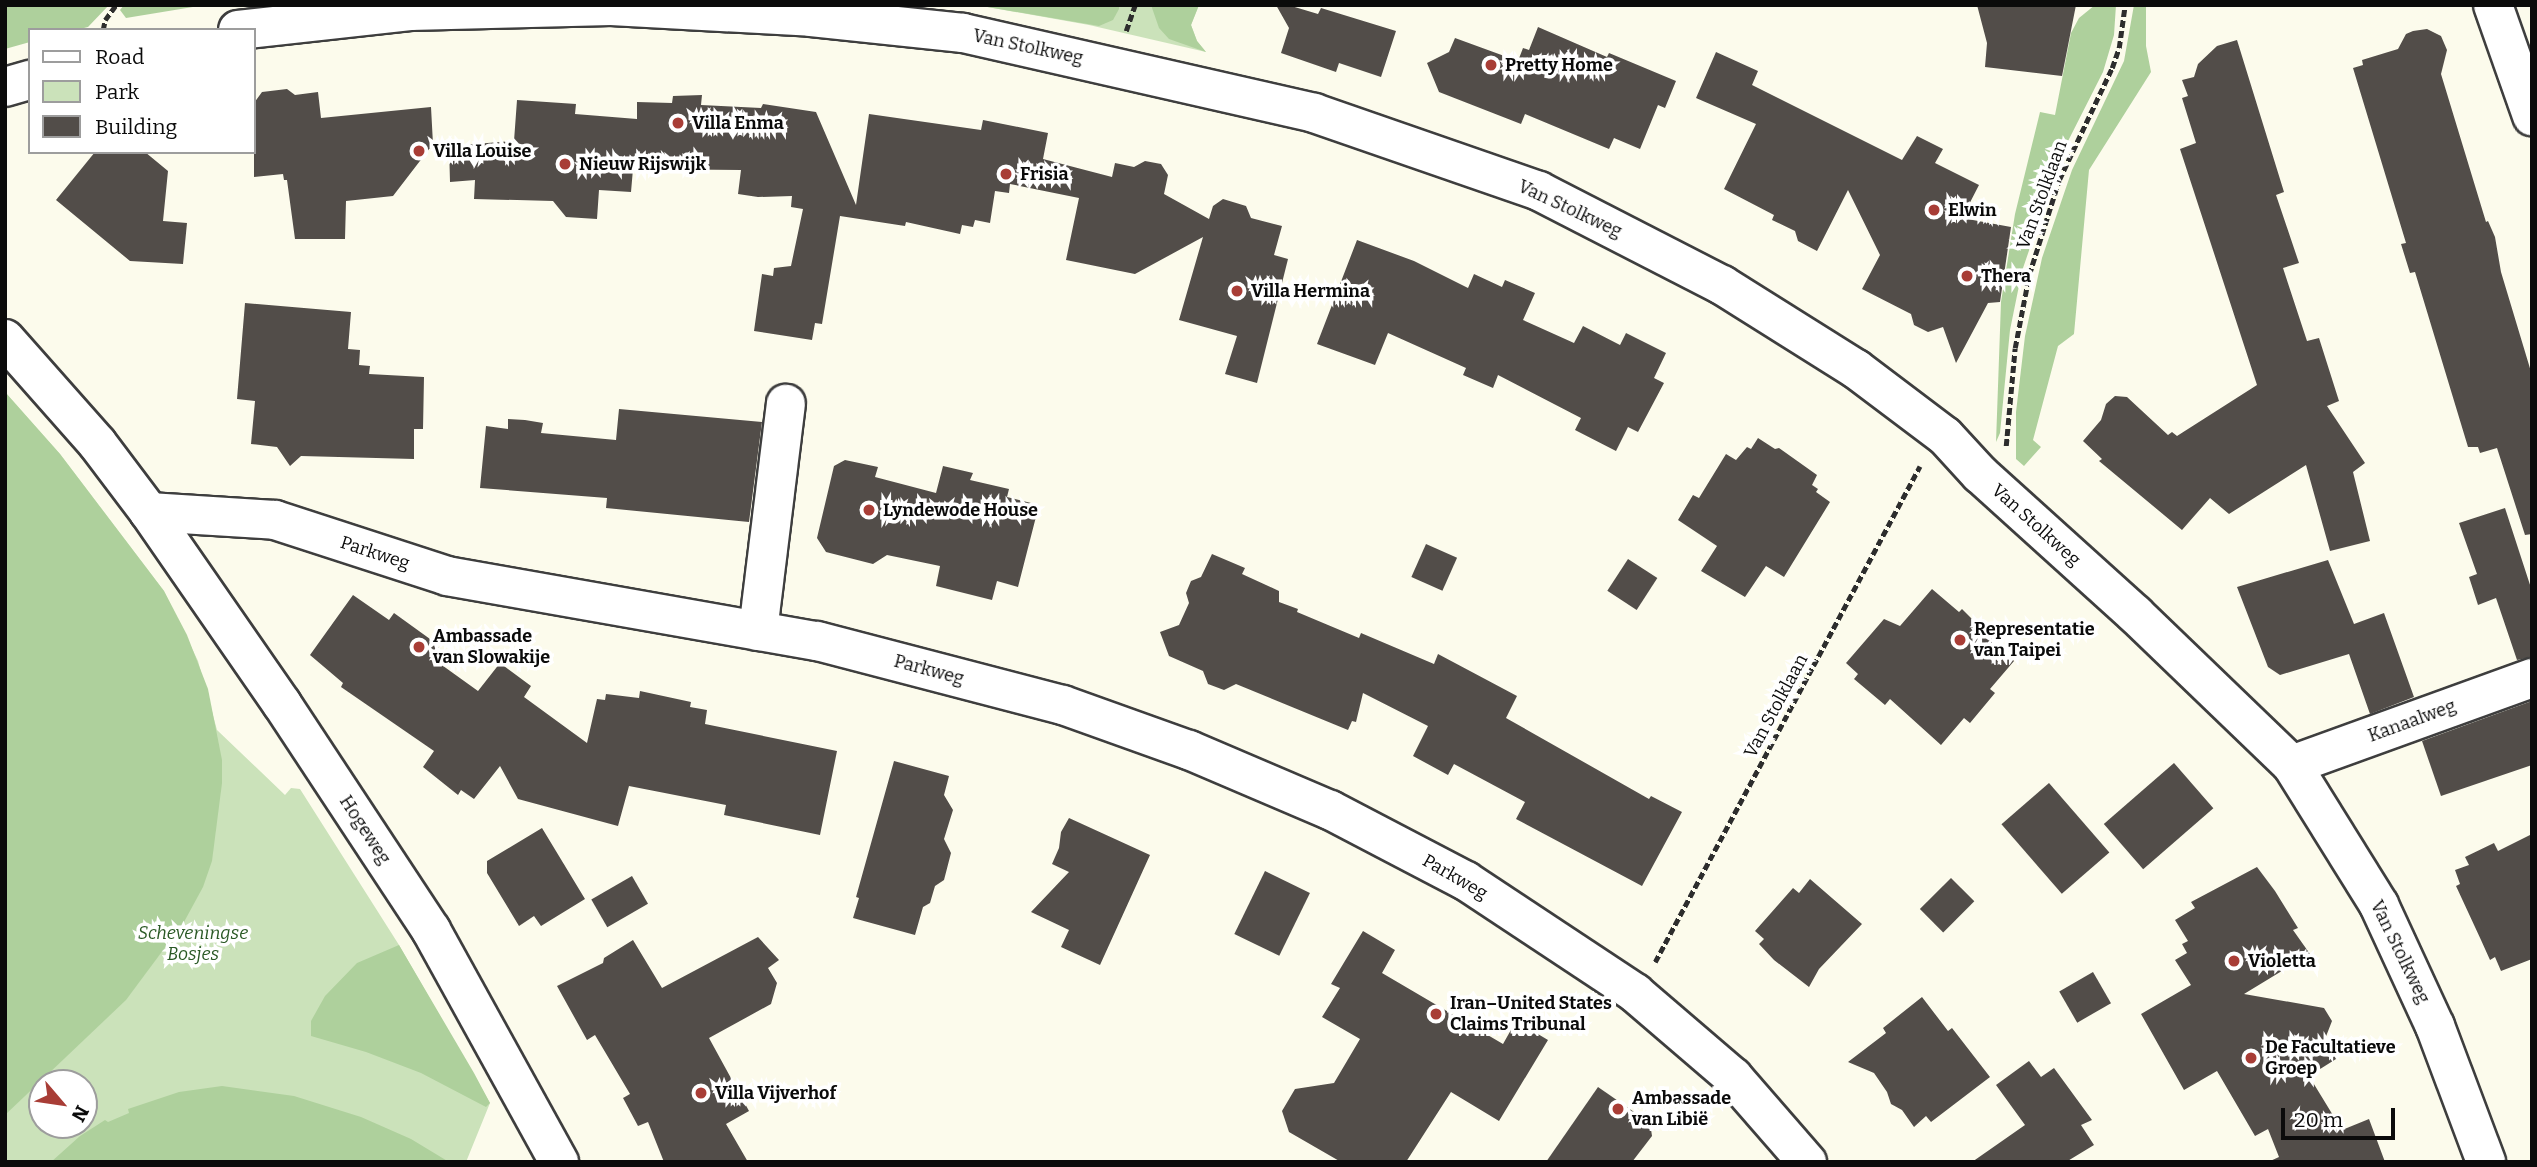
<!DOCTYPE html>
<html>
<head>
<meta charset="utf-8">
<style>
	body { margin:0 }
	#map { position:relative; width:2537px; height:1167px; overflow:hidden; background:#fcfbec; font-family:Bitter,serif }
	div>[style] { position:absolute }
	.green>* { inset:0; background:#cbe2ba }
	.forest>* { inset:0; background:#aed09c }
	.building>* { inset:0; background:#524d49; transform-origin:0 0 }
	.path>* { height:4.5px; margin-top:-2.25px; transform-origin:0; background:repeating-linear-gradient(90deg,#2d2d2d 0 7px,transparent 0 10.5px) }
	.roads { filter:drop-shadow(2px 0 #3e3e3e) drop-shadow(-2px 0 #3e3e3e) drop-shadow(0 2px #3e3e3e) drop-shadow(0 -2px #3e3e3e) }
	.minor>* { height:38px; margin:-19px; padding:0 19px; transform-origin:19px; border-radius:19px; background:#fff }
	.dots>* { width:19px; height:19px; translate:-50% -50%; box-sizing:border-box; border:4px solid #fff; border-radius:50% }
	span { translate:-50% -50%; white-space:nowrap; text-align:center; line-height:1.15; -webkit-text-stroke:7px #fff; paint-order:stroke }
	.street-label { font-size:18px; color:#0b0b0b }
	.poi-label { font-size:18px; color:#0b0b0b; font-weight:700 }
	.left { translate:0 -50%; text-align:left }
	.park-label { font-size:18px; color:#2a5925; font-style:italic }
	.frame { position:absolute; inset:0; border:7px solid #0b0b0b; pointer-events:none }
	.legend { position:absolute; left:28px; top:28px; width:228px; height:126px; box-sizing:border-box; background:#fff; border:2px solid #9d9d9d; margin:0; padding:9px 12px; list-style:none; font-size:21px; color:#0b0b0b }
	.legend li { display:flex; align-items:center; gap:14px; height:35px }
	.legend b { width:35px; border:2px solid #9d9d9d }
	.north { position:absolute; left:28px; top:1069px; width:70px; height:70px; box-sizing:border-box; background:#fff; border:2px solid #9d9d9d; border-radius:50%; rotate:119deg; font-size:19px; font-weight:700; line-height:28px; text-align:center; color:#0b0b0b }
	.north::after { content:''; display:block; margin:auto; width:24px; height:32px; background:#a83d36; clip-path:polygon(50% 0,100% 100%,50% 72%,0 100%) }
	.scale { position:absolute; left:2281px; top:1108px; width:114px; height:32px; box-sizing:border-box; border:4px solid #0b0b0b; border-top:0; padding-left:9px; font-size:21px; line-height:24px; white-space:nowrap; color:#0b0b0b; -webkit-text-stroke:5px #fff; paint-order:stroke }
</style>
</head>
<body>
<div id="map">
	<div class="green">
		<i style="clip-path:polygon(976px 5px,1199px 5px,1191px 25px,1197px 41px,1206px 52px,1089px 25px)"></i>
		<i style="clip-path:polygon(evenodd,5px 392px,60px 454px,164px 591px,198px 661px,217px 730px,285px 795px,291px 788px,300px 789px,399px 945px,490px 1103px,466px 1162px,5px 1162px,5px 392px,42px 1083px,84px 1083px,84px 1125px,42px 1125px,42px 1083px)"></i>
	</div>
	<div class="forest">
		<i style="clip-path:polygon(5px 5px,109px 5px,88px 27px,76px 30px,30px 30px,30px 42px,5px 49px)"></i>
		<i style="clip-path:polygon(124px 5px,205px 5px,126px 18px,120px 10px)"></i>
		<i style="clip-path:polygon(976px 5px,1119px 5px,1119px 9px,1113px 20px,1099px 26px)"></i>
		<i style="clip-path:polygon(1151px 5px,1199px 5px,1191px 25px,1197px 41px,1206px 52px,1169px 39px,1159px 28px)"></i>
		<i style="clip-path:polygon(2095px 5px,2116px 5px,2114px 35px,2103px 72px,2063px 151px,2022px 271px,2010px 330px,2000px 433px,1996px 442px,2001px 302px,2015px 214px,2040px 112px,2055px 115px,2071px 33px,2079px 18px)"></i>
		<i style="clip-path:polygon(2134px 5px,2146px 5px,2146px 46px,2151px 72px,2089px 170px,2074px 334px,2058px 346px,2033px 440px,2041px 447px,2024px 466px,2016px 459px,2016px 412px,2025px 336px,2042px 258px,2072px 170px,2124px 61px)"></i>
		<i style="clip-path:polygon(5px 392px,60px 454px,164px 591px,187px 635px,208px 689px,222px 760px,222px 783px,212px 861px,203px 887px,184px 922px,126px 1000px,5px 1115px)"></i>
		<i style="clip-path:polygon(399px 945px,474px 1073px,490px 1103px,486px 1107px,421px 1073px,366px 1052px,311px 1036px,311px 1021px,325px 996px,357px 963px)"></i>
		<i style="clip-path:polygon(222px 1086px,294px 1096px,361px 1117px,411px 1139px,449px 1162px,51px 1162px,80px 1136px,105px 1120px,108px 1122px,129px 1113px,128px 1109px,179px 1092px)"></i>
	</div>
	<div class="building">
		<i style="clip-path:polygon(1276px 5px,1288px 5px,1318px 14px,1321px 8px,1396px 31px,1381px 77px,1339px 63px,1336px 72px,1281px 53px,1289px 28px)"></i>
		<i style="clip-path:polygon(1977px 5px,2076px 5px,2062px 76px,1985px 67px,1987px 43px)"></i>
		<i style="clip-path:polygon(1538px 27px,1607px 57px,1609px 53px,1676px 81px,1665px 108px,1658px 105px,1640px 149px,1614px 138px,1609px 149px,1525px 114px,1521px 124px,1439px 92px,1427px 63px,1449px 52px,1455px 38px,1518px 61px,1523px 48px,1529px 50px)"></i>
		<i style="clip-path:polygon(2427px 29px,2441px 36px,2447px 50px,2441px 74px,2486px 222px,2488px 221px,2495px 237px,2501px 272px,2532px 375px,2532px 534px,2525px 535px,2497px 448px,2480px 453px,2478px 447px,2468px 447px,2415px 272px,2410px 273px,2401px 244px,2406px 243px,2353px 68px,2363px 65px,2362px 60px,2398px 49px,2406px 34px,2413px 31px)"></i>
		<i style="clip-path:polygon(2237px 40px,2284px 192px,2276px 195px,2299px 263px,2283px 268px,2307px 341px,2319px 338px,2339px 401px,2327px 406px,2365px 463px,2353px 472px,2370px 541px,2330px 551px,2306px 465px,2229px 514px,2210px 498px,2182px 530px,2099px 461px,2102px 459px,2083px 441px,2101px 420px,2106px 404px,2115px 396px,2127px 397px,2168px 435px,2172px 432px,2177px 436px,2257px 385px,2180px 149px,2196px 143px,2182px 98px,2188px 96px,2182px 80px,2194px 77px,2198px 64px,2217px 46px)"></i>
		<i style="clip-path:polygon(1716px 52px,1758px 71px,1752px 85px,1902px 160px,1917px 136px,1943px 149px,1935px 163px,1979px 185px,1962px 218px,2011px 227px,2000px 302px,1988px 303px,1956px 363px,1943px 327px,1928px 332px,1914px 325px,1911px 314px,1862px 289px,1880px 255px,1848px 190px,1817px 251px,1798px 241px,1795px 231px,1772px 220px,1774px 215px,1724px 189px,1756px 124px,1696px 98px)"></i>
		<i style="clip-path:polygon(287px 89px,295px 95px,318px 92px,321px 118px,431px 107px,433px 144px,393px 196px,346px 201px,345px 239px,295px 239px,287px 180px,284px 180px,283px 174px,254px 177px,254px 103px,262px 92px)"></i>
		<i style="clip-path:polygon(702px 95px,701px 105px,761px 108px,763px 104px,816px 112px,856px 205px,869px 114px,981px 130px,983px 120px,1048px 133px,1043px 159px,1112px 177px,1115px 163px,1134px 167px,1145px 161px,1161px 164px,1168px 175px,1164px 194px,1209px 219px,1213px 206px,1223px 199px,1246px 206px,1251px 218px,1282px 226px,1274px 255px,1288px 259px,1257px 383px,1225px 374px,1237px 336px,1179px 320px,1203px 237px,1135px 274px,1066px 260px,1079px 198px,1010px 184px,1009px 193px,995px 191px,990px 223px,975px 220px,973px 227px,962px 225px,960px 234px,906px 222px,905px 226px,840px 216px,822px 324px,815px 323px,812px 340px,754px 331px,762px 274px,773px 276px,774px 268px,791px 266px,803px 209px,791px 207px,792px 196px,758px 197px,738px 194px,741px 170px,633px 169px,631px 192px,599px 190px,597px 219px,566px 217px,553px 201px,474px 199px,475px 180px,450px 182px,449px 146px,514px 141px,517px 100px,576px 104px,575px 114px,637px 119px,637px 102px,672px 103px,673px 96px)"></i>
		<i style="clip-path:polygon(95px 152px,145px 152px,168px 171px,163px 221px,187px 223px,183px 264px,130px 261px,56px 200px)"></i>
		<i style="clip-path:polygon(1357px 240px,1414px 261px,1468px 288px,1474px 274px,1502px 287px,1505px 280px,1535px 293px,1523px 320px,1574px 343px,1583px 326px,1620px 345px,1626px 333px,1666px 353px,1654px 378px,1664px 383px,1638px 432px,1628px 427px,1616px 451px,1575px 430px,1581px 418px,1498px 375px,1493px 388px,1463px 375px,1466px 368px,1388px 333px,1375px 365px,1317px 344px)"></i>
		<i style="clip-path:polygon(245px 303px,351px 312px,348px 349px,360px 350px,359px 365px,370px 366px,369px 374px,424px 377px,423px 429px,414px 429px,414px 459px,301px 456px,290px 466px,277px 447px,251px 444px,255px 401px,237px 399px)"></i>
		<i style="clip-path:polygon(619px 409px,762px 422px,749px 522px,606px 508px,607px 498px,480px 488px,486px 426px,508px 429px,508px 419px,525px 420px,543px 423px,541px 433px,616px 440px)"></i>
		<i style="clip-path:polygon(1758px 438px,1775px 449px,1779px 448px,1817px 475px,1812px 485px,1818px 489px,1816px 492px,1830px 502px,1784px 577px,1766px 566px,1745px 597px,1701px 571px,1717px 546px,1678px 520px,1693px 495px,1699px 498px,1726px 454px,1736px 460px,1747px 447px,1751px 449px)"></i>
		<i style="clip-path:polygon(845px 460px,878px 467px,875px 477px,936px 493px,943px 466px,973px 473px,970px 480px,1009px 489px,1007px 497px,1039px 505px,1018px 587px,997px 581px,992px 600px,936px 586px,940px 566px,887px 555px,873px 564px,826px 552px,817px 538px,834px 466px)"></i>
		<i style="clip-path:polygon(2505px 508px,2532px 591px,2532px 657px,2517px 660px,2496px 598px,2478px 605px,2469px 577px,2477px 574px,2459px 523px)"></i>
		<i style="left:1426px;top:544px;width:34px;height:36px;rotate:24deg"></i>
		<i style="clip-path:polygon(1212px 554px,1245px 568px,1242px 574px,1279px 591px,1279px 602px,1298px 609px,1297px 612px,1359px 638px,1361px 633px,1434px 664px,1438px 654px,1517px 696px,1506px 718px,1649px 799px,1651px 796px,1682px 812px,1642px 886px,1516px 819px,1525px 802px,1454px 764px,1448px 775px,1413px 756px,1428px 726px,1363px 693px,1356px 722px,1352px 721px,1348px 730px,1236px 684px,1224px 690px,1208px 684px,1203px 671px,1169px 656px,1160px 632px,1179px 625px,1189px 603px,1186px 593px,1191px 581px,1201px 577px)"></i>
		<i style="left:1628px;top:559px;width:35px;height:38px;rotate:33deg"></i>
		<i style="clip-path:polygon(2328px 560px,2354px 624px,2384px 613px,2414px 697px,2370px 714px,2349px 654px,2280px 675px,2268px 667px,2237px 587px)"></i>
		<i style="clip-path:polygon(1932px 589px,1959px 612px,1962px 609px,2014px 661px,1990px 689px,1995px 693px,1970px 723px,1964px 718px,1941px 745px,1890px 699px,1885px 705px,1854px 679px,1858px 674px,1846px 663px,1884px 619px,1900px 626px)"></i>
		<i style="clip-path:polygon(353px 595px,389px 620px,394px 613px,430px 639px,439px 648px,432px 658px,478px 691px,500px 663px,531px 686px,524px 697px,587px 743px,597px 699px,605px 700px,606px 694px,639px 698px,640px 691px,691px 702px,690px 707px,707px 710px,705px 724px,837px 751px,820px 835px,724px 815px,726px 805px,629px 786px,618px 826px,518px 799px,500px 766px,474px 799px,461px 790px,458px 795px,423px 767px,434px 751px,341px 687px,343px 683px,310px 655px)"></i>
		<i style="clip-path:polygon(2532px 701px,2532px 765px,2441px 796px,2422px 741px)"></i>
		<i style="clip-path:polygon(894px 761px,949px 776px,944px 795px,953px 810px,944px 839px,951px 853px,944px 880px,935px 886px,930px 903px,923px 907px,915px 935px,853px 918px,859px 898px,856px 897px)"></i>
		<i style="left:2174px;top:763px;width:60px;height:93px;rotate:49deg"></i>
		<i style="left:2049px;top:783px;width:92px;height:63px;rotate:49deg"></i>
		<i style="clip-path:polygon(1069px 818px,1150px 855px,1100px 965px,1061px 947px,1069px 930px,1031px 912px,1069px 872px,1052px 864px,1059px 848px,1061px 832px)"></i>
		<i style="clip-path:polygon(542px 828px,585px 899px,541px 926px,534px 916px,519px 926px,487px 873px,487px 861px)"></i>
		<i style="clip-path:polygon(2532px 834px,2532px 959px,2501px 971px,2495px 957px,2490px 960px,2481px 940px,2456px 886px,2460px 884px,2455px 870px,2469px 865px,2465px 857px,2494px 843px,2498px 851px)"></i>
		<i style="clip-path:polygon(2257px 867px,2275px 891px,2298px 928px,2293px 930px,2310px 954px,2244px 994px,2324px 1008px,2332px 1021px,2325px 1039px,2336px 1059px,2309px 1076px,2342px 1130px,2369px 1119px,2385px 1162px,2268px 1162px,2279px 1157px,2268px 1129px,2255px 1136px,2217px 1071px,2184px 1090px,2141px 1014px,2191px 985px,2175px 960px,2187px 953px,2182px 944px,2188px 941px,2175px 920px,2195px 908px,2191px 902px)"></i>
		<i style="left:1265px;top:871px;width:50px;height:70px;rotate:26deg"></i>
		<i style="left:632px;top:876px;width:32px;height:47px;rotate:60deg"></i>
		<i style="left:1951px;top:878px;width:33px;height:44px;rotate:45deg"></i>
		<i style="clip-path:polygon(1810px 879px,1862px 924px,1819px 969px,1809px 987px,1774px 960px,1759px 944px,1764px 939px,1755px 931px,1793px 888px,1799px 893px)"></i>
		<i style="clip-path:polygon(1363px 931px,1395px 950px,1382px 973px,1503px 1044px,1516px 1021px,1548px 1040px,1499px 1121px,1451px 1092px,1406px 1162px,1341px 1162px,1289px 1132px,1282px 1111px,1295px 1089px,1334px 1083px,1360px 1039px,1322px 1017px,1340px 988px,1331px 984px)"></i>
		<i style="clip-path:polygon(758px 937px,779px 960px,768px 968px,777px 983px,771px 1004px,709px 1038px,749px 1111px,726px 1124px,748px 1162px,664px 1162px,648px 1122px,638px 1126px,623px 1098px,630px 1094px,595px 1035px,587px 1040px,557px 986px,603px 963px,604px 958px,633px 940px,662px 988px)"></i>
		<i style="left:2093px;top:972px;width:36px;height:39px;rotate:60deg"></i>
		<i style="clip-path:polygon(1922px 997px,1948px 1031px,1952px 1028px,1990px 1077px,1931px 1122px,1926px 1116px,1914px 1127px,1902px 1110px,1891px 1104px,1887px 1092px,1874px 1073px,1848px 1062px,1886px 1033px,1883px 1028px)"></i>
		<i style="clip-path:polygon(2029px 1061px,2041px 1077px,2054px 1068px,2092px 1120px,2081px 1125px,2094px 1145px,2066px 1162px,1972px 1162px,2025px 1125px,1996px 1085px)"></i>
		<i style="clip-path:polygon(1598px 1087px,1650px 1123px,1652px 1136px,1632px 1162px,1546px 1162px)"></i>
	</div>
	<div class="path">
		<i style="left:103px;top:30px;width:10px;rotate:-79deg"></i>
		<i style="left:105px;top:20px;width:19px;rotate:-54deg"></i>
		<i style="left:1126px;top:31px;width:28px;rotate:-71deg"></i>
		<i style="left:2006px;top:446px;width:98px;rotate:-84.8deg"></i>
		<i style="left:2015px;top:348px;width:74px;rotate:-79.1deg"></i>
		<i style="left:2029px;top:275px;width:100px;rotate:-72.5deg"></i>
		<i style="left:2059px;top:180px;width:124px;rotate:-64.7deg"></i>
		<i style="left:2112px;top:68px;width:21px;rotate:-71deg"></i>
		<i style="left:2119px;top:48px;width:43px;rotate:-82.1deg"></i>
		<i style="left:1655px;top:962px;width:562px;rotate:-61.89deg"></i>
	</div>
	<div class="roads">
		<div class="minor">
			<i style="left:2493px;top:5px;width:118px;rotate:70.6deg"></i>
			<i style="left:238px;top:30px;width:173px;rotate:-6.3deg"></i>
			<i style="left:410px;top:11px;width:201px;rotate:-1.4deg"></i>
			<i style="left:611px;top:6px;width:200px;rotate:3.1deg"></i>
			<i style="left:811px;top:17px;width:153px;rotate:6deg"></i>
			<i style="left:963px;top:33px;width:360px;rotate:12.8deg"></i>
			<i style="left:1314px;top:113px;width:238px;rotate:19.1deg"></i>
			<i style="left:1539px;top:191px;width:206px;rotate:27.2deg"></i>
			<i style="left:1722px;top:285px;width:158px;rotate:32.1deg"></i>
			<i style="left:1856px;top:369px;width:111px;rotate:37deg"></i>
			<i style="left:1945px;top:436px;width:52px;rotate:47.4deg"></i>
			<i style="left:1980px;top:474px;width:209px;rotate:42.1deg"></i>
			<i style="left:2135px;top:614px;width:218px;rotate:43.9deg"></i>
			<i style="left:2292px;top:765px;width:165px;rotate:58.1deg"></i>
			<i style="left:2379px;top:905px;width:133px;rotate:65.2deg"></i>
			<i style="left:2435px;top:1026px;width:145px;rotate:69.4deg"></i>
			<i style="left:5px;top:87px;width:26px;rotate:-16deg"></i>
			<i style="left:5px;top:339px;width:139px;rotate:48.5deg"></i>
			<i style="left:97px;top:443px;width:86px;rotate:53deg"></i>
			<i style="left:149px;top:512px;width:234px;rotate:55.3deg"></i>
			<i style="left:282px;top:704px;width:271px;rotate:56.6deg"></i>
			<i style="left:431px;top:930px;width:265px;rotate:61.1deg"></i>
			<i style="left:149px;top:512px;width:126px;rotate:3.6deg"></i>
			<i style="left:275px;top:520px;width:181px;rotate:18deg"></i>
			<i style="left:447px;top:576px;width:376px;rotate:10deg"></i>
			<i style="left:817px;top:641px;width:254px;rotate:14.6deg"></i>
			<i style="left:1063px;top:705px;width:134px;rotate:19.7deg"></i>
			<i style="left:1189px;top:750px;width:153px;rotate:23.1deg"></i>
			<i style="left:1330px;top:810px;width:153px;rotate:27.6deg"></i>
			<i style="left:1466px;top:881px;width:203px;rotate:33.5deg"></i>
			<i style="left:1635px;top:993px;width:129px;rotate:40.6deg"></i>
			<i style="left:1733px;top:1077px;width:113px;rotate:49deg"></i>
			<i style="left:758px;top:631px;width:229px;rotate:-83deg"></i>
			<i style="left:2292px;top:765px;width:255px;rotate:-19.9deg"></i>
		</div>
	</div>
	<div class="dots">
		<i style="left:1491px;top:65px;background:#a83d36"></i>
		<i style="left:678px;top:123px;background:#a83d36"></i>
		<i style="left:419px;top:151px;background:#a83d36"></i>
		<i style="left:565px;top:164px;background:#a83d36"></i>
		<i style="left:1006px;top:174px;background:#a83d36"></i>
		<i style="left:1934px;top:210px;background:#a83d36"></i>
		<i style="left:1967px;top:276px;background:#a83d36"></i>
		<i style="left:1237px;top:291px;background:#a83d36"></i>
		<i style="left:869px;top:510px;background:#a83d36"></i>
		<i style="left:1960px;top:640px;background:#a83d36"></i>
		<i style="left:419px;top:647px;background:#a83d36"></i>
		<i style="left:2234px;top:961px;background:#a83d36"></i>
		<i style="left:1436px;top:1014px;background:#a83d36"></i>
		<i style="left:2251px;top:1058px;background:#a83d36"></i>
		<i style="left:701px;top:1093px;background:#a83d36"></i>
		<i style="left:1618px;top:1109px;background:#a83d36"></i>
	</div>
	<div class="street-label">
		<span style="left:1028px;top:47px;rotate:12deg">Van Stolkweg</span>
		<span style="left:2042px;top:195px;rotate:-70deg">Van Stolklaan</span>
		<span style="left:1570px;top:209px;rotate:25deg">Van Stolkweg</span>
		<span style="left:2036px;top:525px;rotate:42deg">Van Stolkweg</span>
		<span style="left:375px;top:553px;rotate:18deg">Parkweg</span>
		<span style="left:929px;top:670px;rotate:15deg">Parkweg</span>
		<span style="left:1776px;top:706px;rotate:-62deg">Van Stolklaan</span>
		<span style="left:2412px;top:721px;rotate:-20deg">Kanaalweg</span>
		<span style="left:365px;top:830px;rotate:57deg">Hogeweg</span>
		<span style="left:1455px;top:877px;rotate:30deg">Parkweg</span>
		<span style="left:2400px;top:952px;rotate:64deg">Van Stolkweg</span>
	</div>
	<div class="poi-label">
		<span class="left" style="left:1505px;top:65px">Pretty Home</span>
		<span class="left" style="left:692px;top:123px">Villa Enma</span>
		<span class="left" style="left:433px;top:151px">Villa Louise</span>
		<span class="left" style="left:579px;top:164px">Nieuw Rijswijk</span>
		<span class="left" style="left:1020px;top:174px">Frisia</span>
		<span class="left" style="left:1948px;top:210px">Elwin</span>
		<span class="left" style="left:1981px;top:276px">Thera</span>
		<span class="left" style="left:1251px;top:291px">Villa Hermina</span>
		<span class="left" style="left:883px;top:510px">Lyndewode House</span>
		<span class="left" style="left:1974px;top:640px">Representatie<br>van Taipei</span>
		<span class="left" style="left:433px;top:647px">Ambassade<br>van Slowakije</span>
		<span class="left" style="left:2248px;top:961px">Violetta</span>
		<span class="left" style="left:1450px;top:1014px">Iran–United States<br>Claims Tribunal</span>
		<span class="left" style="left:2265px;top:1058px">De Facultatieve<br>Groep</span>
		<span class="left" style="left:715px;top:1093px">Villa Vijverhof</span>
		<span class="left" style="left:1632px;top:1109px">Ambassade<br>van Libië</span>
	</div>
	<div class="park-label">
		<span style="left:193px;top:944px">Scheveningse<br>Bosjes</span>
	</div>
	<div class="frame"></div>
	<ul class="legend">
	<li><b style="height:9px;background:#fff"></b>Road</li>
	<li><b style="height:19px;background:#cbe2ba"></b>Park</li>
	<li><b style="height:19px;background:#524d49"></b>Building</li>
	</ul>
	<div class="north">N</div>
	<div class="scale">20 m</div>
</div>
</body>
</html>
